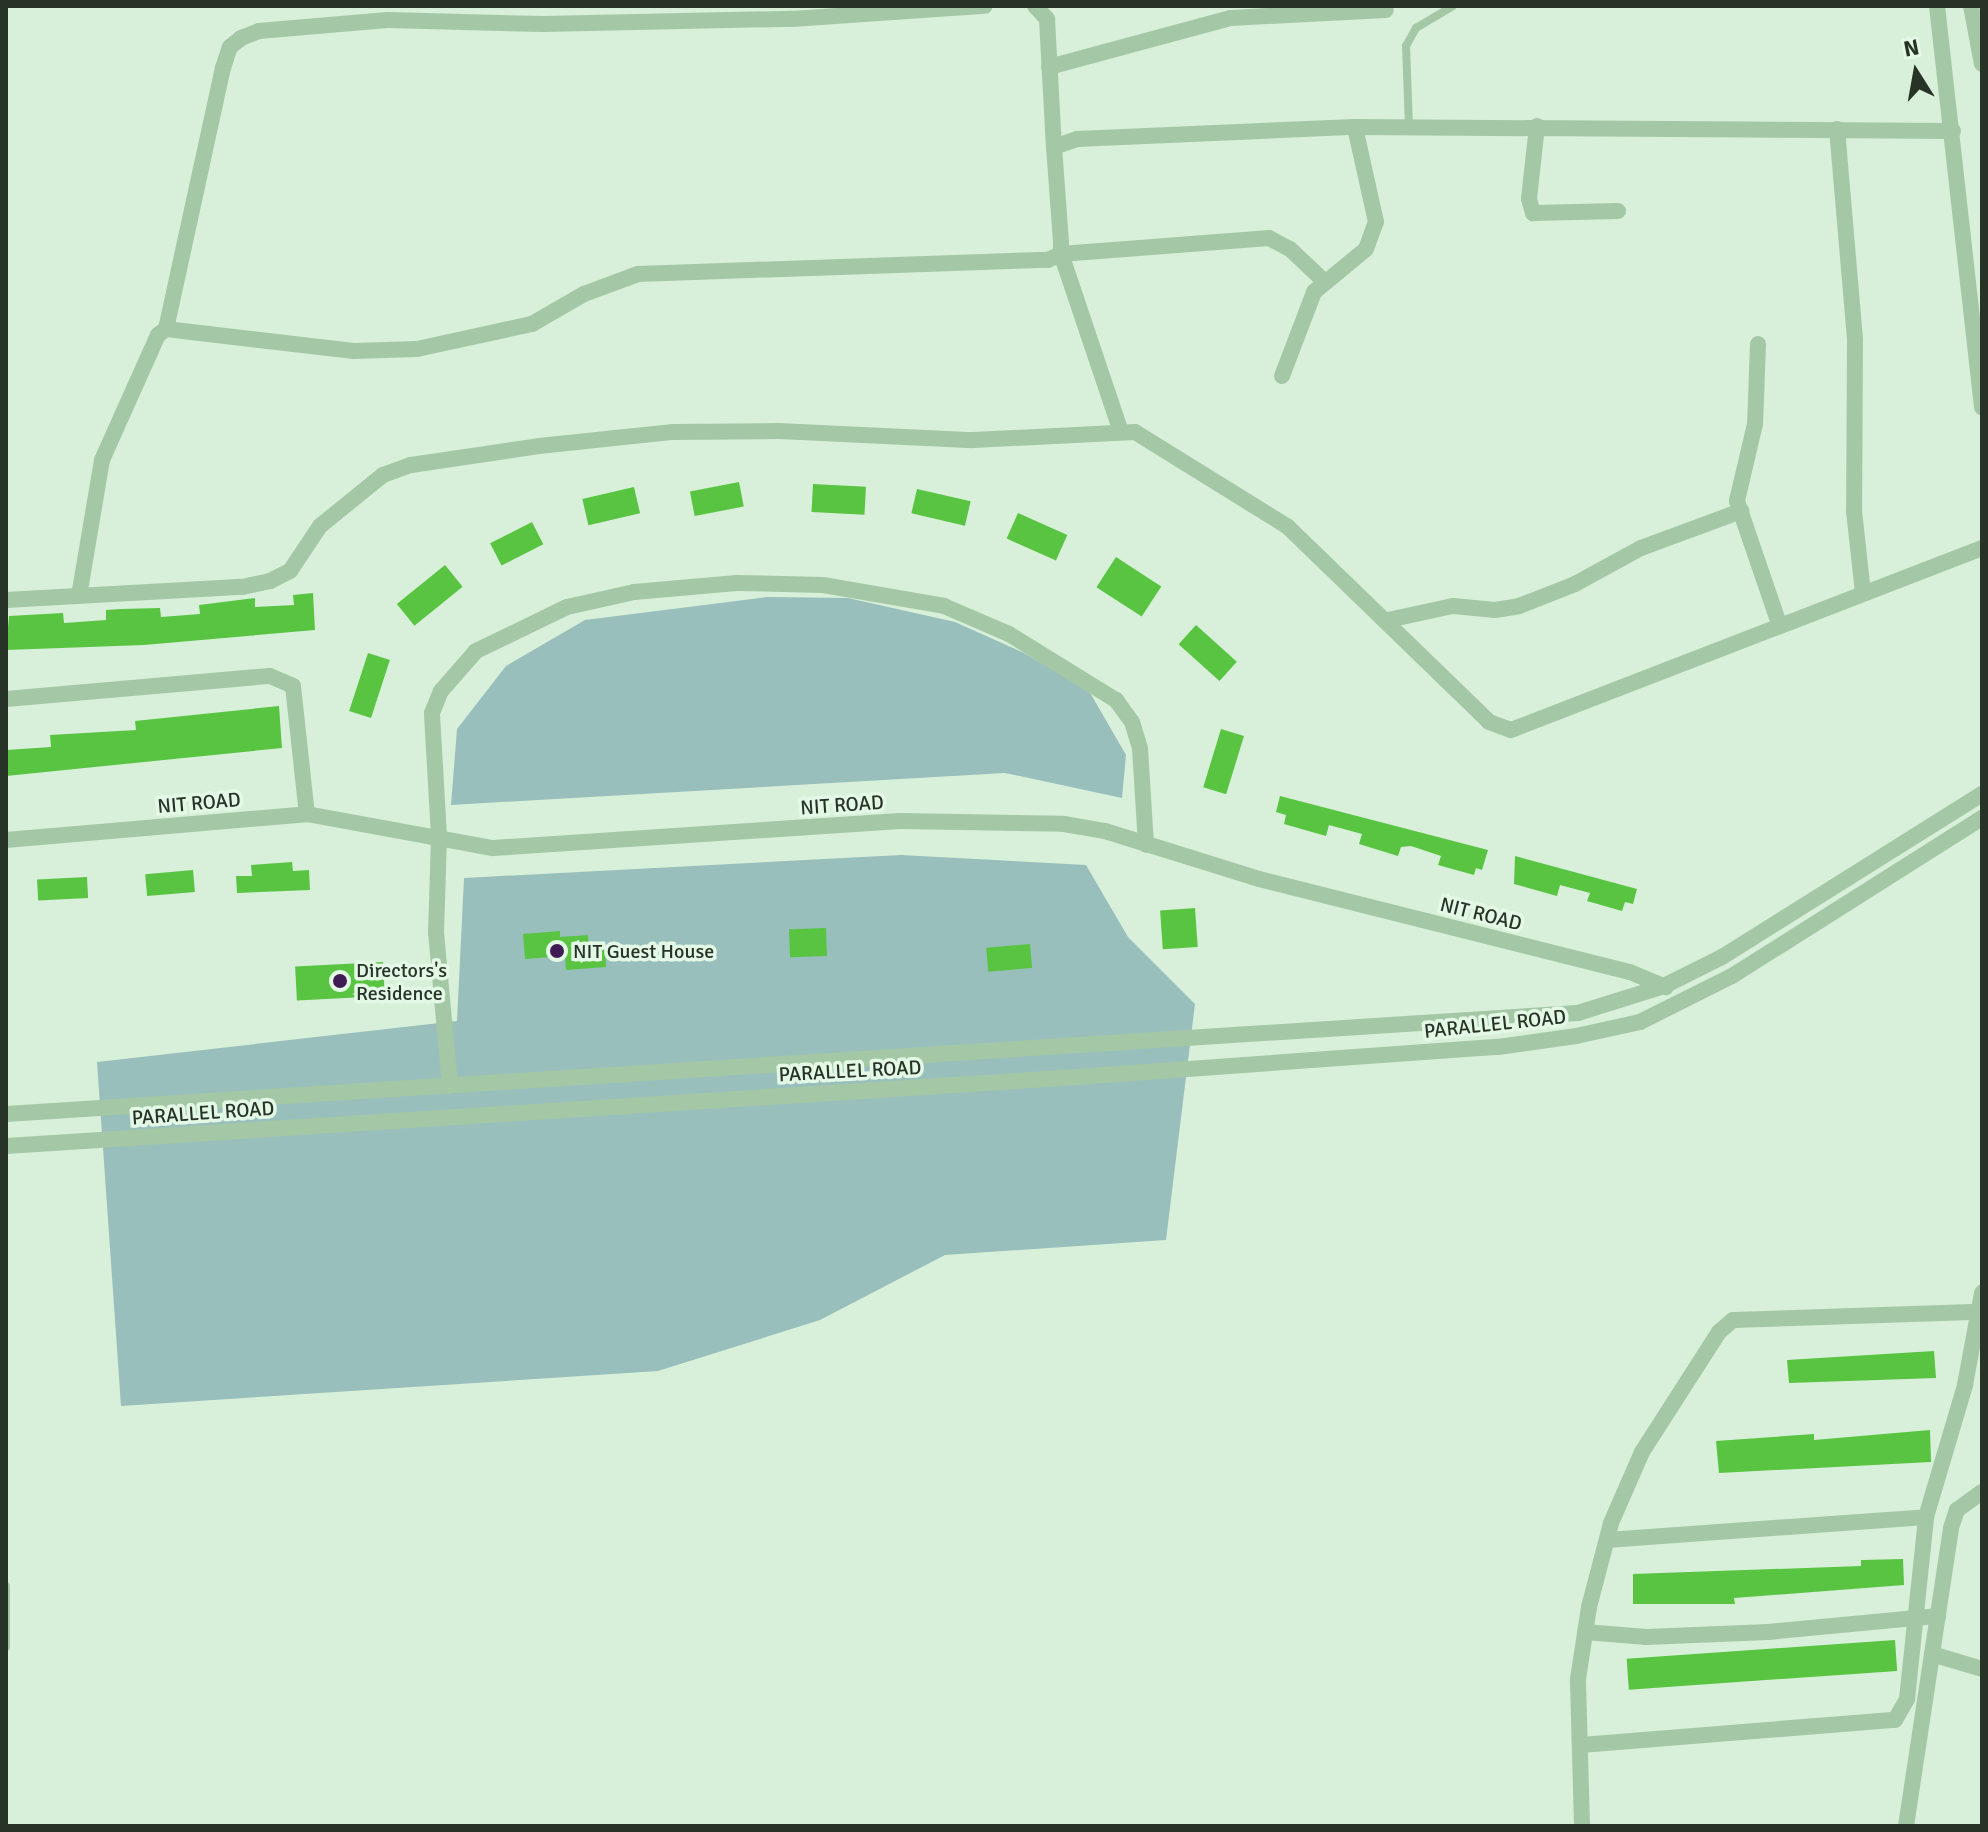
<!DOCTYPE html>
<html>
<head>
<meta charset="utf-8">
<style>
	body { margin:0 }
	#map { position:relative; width:1988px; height:1832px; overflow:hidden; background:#d8f0da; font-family:Signika,sans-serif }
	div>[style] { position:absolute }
	.green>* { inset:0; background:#98bfbc }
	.building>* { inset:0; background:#58c442; transform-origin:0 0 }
	.service>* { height:8px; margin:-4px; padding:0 4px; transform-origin:4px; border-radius:4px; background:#a4c8a5 }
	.minor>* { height:16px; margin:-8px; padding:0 8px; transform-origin:8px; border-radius:8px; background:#a4c8a5 }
	.dots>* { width:22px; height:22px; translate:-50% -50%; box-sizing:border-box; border:4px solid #e4f8e6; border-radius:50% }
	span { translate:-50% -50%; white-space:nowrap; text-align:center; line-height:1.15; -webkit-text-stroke:7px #e4f8e6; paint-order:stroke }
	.street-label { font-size:20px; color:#273326 }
	.poi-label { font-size:20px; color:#273326 }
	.left { translate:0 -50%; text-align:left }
	.frame { position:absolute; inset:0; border:8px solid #273326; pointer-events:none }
	.north { position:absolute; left:1876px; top:32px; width:80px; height:80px; -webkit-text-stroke:6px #e4f8e6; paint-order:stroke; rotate:349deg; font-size:22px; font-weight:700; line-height:32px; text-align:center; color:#273326 }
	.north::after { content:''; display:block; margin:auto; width:28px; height:36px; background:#273326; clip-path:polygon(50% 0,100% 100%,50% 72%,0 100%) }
</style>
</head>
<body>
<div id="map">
	<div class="green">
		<i style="clip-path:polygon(767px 597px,848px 598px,955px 622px,1024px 653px,1089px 691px,1126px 755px,1122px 798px,1005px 773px,451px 805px,457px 729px,506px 666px,585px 620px)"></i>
		<i style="clip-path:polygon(901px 855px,1086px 865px,1128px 937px,1195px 1004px,1166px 1240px,945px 1255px,820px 1320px,658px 1371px,121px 1406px,97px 1062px,457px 1021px,464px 878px)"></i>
	</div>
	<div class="building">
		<i style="left:739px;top:482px;width:25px;height:50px;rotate:79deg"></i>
		<i style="left:813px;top:484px;width:53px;height:28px;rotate:3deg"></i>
		<i style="left:634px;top:487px;width:27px;height:53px;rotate:77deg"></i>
		<i style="left:917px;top:489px;width:55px;height:25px;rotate:13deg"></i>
		<i style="left:1018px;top:513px;width:54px;height:28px;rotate:24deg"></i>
		<i style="left:532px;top:522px;width:25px;height:47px;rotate:63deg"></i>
		<i style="left:1116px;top:557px;width:54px;height:36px;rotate:33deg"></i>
		<i style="left:445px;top:565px;width:28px;height:62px;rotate:51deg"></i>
		<i style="clip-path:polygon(313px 593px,315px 630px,144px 645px,6px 650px,9px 616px,63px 613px,64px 623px,106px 620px,106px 610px,121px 609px,160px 608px,161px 617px,200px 614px,199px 605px,255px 598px,255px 607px,294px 605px,293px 595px)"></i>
		<i style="left:1196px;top:625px;width:55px;height:26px;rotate:42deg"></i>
		<i style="left:368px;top:653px;width:23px;height:61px;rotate:18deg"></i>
		<i style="clip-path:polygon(279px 706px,282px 748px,6px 776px,6px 750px,51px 747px,50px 735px,136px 730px,135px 721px)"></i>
		<i style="left:1221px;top:729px;width:24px;height:61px;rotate:17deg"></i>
		<i style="clip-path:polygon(1280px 796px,1488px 850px,1482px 870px,1476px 868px,1474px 875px,1438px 865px,1441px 856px,1411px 846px,1401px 847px,1398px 856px,1359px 844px,1362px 834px,1329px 825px,1326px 836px,1284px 824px,1286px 815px,1276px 812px)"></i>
		<i style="clip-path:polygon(1515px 856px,1637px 889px,1633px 904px,1625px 902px,1622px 911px,1587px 901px,1590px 893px,1560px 885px,1557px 896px,1514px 884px)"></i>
		<i style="clip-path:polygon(292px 862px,293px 871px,309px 870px,310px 890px,237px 893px,236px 876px,252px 876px,251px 865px)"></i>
		<i style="left:193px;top:870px;width:22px;height:48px;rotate:85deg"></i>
		<i style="left:87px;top:877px;width:21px;height:50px;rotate:87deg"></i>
		<i style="left:1195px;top:908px;width:39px;height:35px;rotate:86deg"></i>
		<i style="left:826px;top:928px;width:28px;height:37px;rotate:88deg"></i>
		<i style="clip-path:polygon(560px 931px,560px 937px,588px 935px,589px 951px,605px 950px,606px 967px,566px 970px,565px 956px,525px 959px,523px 934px)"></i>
		<i style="left:1030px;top:944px;width:24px;height:44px;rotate:85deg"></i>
		<i style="left:383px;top:962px;width:34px;height:88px;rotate:87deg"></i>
		<i style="clip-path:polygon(1934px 1351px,1936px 1378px,1789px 1383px,1787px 1360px)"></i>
		<i style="clip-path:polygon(1930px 1430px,1931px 1462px,1719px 1473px,1716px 1441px,1814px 1434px,1814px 1440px)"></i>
		<i style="clip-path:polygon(1903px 1559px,1904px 1585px,1734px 1598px,1735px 1604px,1633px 1604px,1633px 1574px,1861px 1566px,1861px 1560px)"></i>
		<i style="left:1895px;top:1640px;width:31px;height:269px;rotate:86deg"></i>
	</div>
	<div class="service">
		<i style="left:1409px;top:127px;width:81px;rotate:-92.1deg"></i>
		<i style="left:1406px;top:46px;width:21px;rotate:-61deg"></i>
		<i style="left:1416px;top:28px;width:43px;rotate:-30.7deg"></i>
		<i style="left:6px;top:1586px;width:61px;rotate:90deg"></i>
	</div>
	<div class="minor">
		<i style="left:1035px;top:6px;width:18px;rotate:47deg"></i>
		<i style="left:1047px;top:19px;width:128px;rotate:86.9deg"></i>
		<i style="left:1937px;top:6px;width:404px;rotate:83.6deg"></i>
		<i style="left:1971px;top:6px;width:59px;rotate:79.3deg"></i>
		<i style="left:1049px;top:67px;width:188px;rotate:-15.1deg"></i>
		<i style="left:1231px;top:18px;width:155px;rotate:-3deg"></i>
		<i style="left:1537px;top:126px;width:73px;rotate:96.3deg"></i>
		<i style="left:1529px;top:199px;width:15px;rotate:74deg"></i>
		<i style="left:1533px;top:213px;width:85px;rotate:-1.3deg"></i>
		<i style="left:1837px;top:129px;width:212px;rotate:85.1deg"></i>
		<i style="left:1855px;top:340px;width:171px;rotate:90.3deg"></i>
		<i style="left:1854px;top:511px;width:81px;rotate:83.7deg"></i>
		<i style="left:166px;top:329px;width:267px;rotate:-77.7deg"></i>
		<i style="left:223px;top:68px;width:22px;rotate:-72deg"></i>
		<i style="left:230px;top:47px;width:14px;rotate:-39deg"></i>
		<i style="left:241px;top:38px;width:19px;rotate:-21deg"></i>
		<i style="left:259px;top:31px;width:129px;rotate:-4.9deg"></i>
		<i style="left:388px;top:20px;width:155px;rotate:1.5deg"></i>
		<i style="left:543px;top:24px;width:249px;rotate:-1.2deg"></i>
		<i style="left:792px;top:19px;width:193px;rotate:-3.9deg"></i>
		<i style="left:1758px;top:344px;width:80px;rotate:92.1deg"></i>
		<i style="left:1755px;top:424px;width:79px;rotate:103.2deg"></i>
		<i style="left:1737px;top:501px;width:130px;rotate:71.1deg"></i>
		<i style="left:1282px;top:376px;width:90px;rotate:-69.1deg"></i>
		<i style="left:1314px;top:292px;width:67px;rotate:-39.6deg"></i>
		<i style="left:1366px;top:249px;width:29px;rotate:-70deg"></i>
		<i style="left:1376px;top:222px;width:97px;rotate:-102.5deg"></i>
		<i style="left:1121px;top:432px;width:188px;rotate:-108.6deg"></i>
		<i style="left:1061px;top:254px;width:209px;rotate:-4.4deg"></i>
		<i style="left:1269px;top:238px;width:24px;rotate:28deg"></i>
		<i style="left:1290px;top:249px;width:47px;rotate:43.3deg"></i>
		<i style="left:79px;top:596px;width:138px;rotate:-80.4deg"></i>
		<i style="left:102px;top:460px;width:137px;rotate:-65.9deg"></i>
		<i style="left:158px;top:335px;width:10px;rotate:-37deg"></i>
		<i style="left:166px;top:329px;width:189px;rotate:6.7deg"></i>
		<i style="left:354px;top:351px;width:63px;rotate:-1.8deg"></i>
		<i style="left:417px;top:349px;width:118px;rotate:-12.3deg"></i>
		<i style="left:532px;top:324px;width:60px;rotate:-30deg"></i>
		<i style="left:584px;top:294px;width:58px;rotate:-20.3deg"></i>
		<i style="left:638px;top:274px;width:410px;rotate:-2deg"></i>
		<i style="left:1048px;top:260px;width:14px;rotate:-25deg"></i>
		<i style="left:1061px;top:254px;width:12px;rotate:-90deg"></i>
		<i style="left:1061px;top:242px;width:95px;rotate:-94.2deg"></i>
		<i style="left:1054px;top:147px;width:24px;rotate:-19deg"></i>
		<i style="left:1077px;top:139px;width:278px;rotate:-2.5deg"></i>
		<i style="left:1355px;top:127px;width:598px;rotate:0.38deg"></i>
		<i style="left:6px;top:600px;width:236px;rotate:-3.2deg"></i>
		<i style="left:242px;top:587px;width:29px;rotate:-12deg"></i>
		<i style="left:270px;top:581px;width:22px;rotate:-27deg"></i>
		<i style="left:290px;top:571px;width:54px;rotate:-56.3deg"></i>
		<i style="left:320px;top:526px;width:81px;rotate:-39deg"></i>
		<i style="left:383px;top:475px;width:30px;rotate:-20deg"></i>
		<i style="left:411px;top:465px;width:129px;rotate:-8.4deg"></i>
		<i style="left:539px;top:446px;width:135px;rotate:-6deg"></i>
		<i style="left:673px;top:432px;width:106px;rotate:-0.5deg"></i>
		<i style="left:779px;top:431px;width:194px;rotate:2.7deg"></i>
		<i style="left:973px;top:440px;width:162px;rotate:-2.8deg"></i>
		<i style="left:1135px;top:432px;width:180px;rotate:31.8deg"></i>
		<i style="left:1288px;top:527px;width:280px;rotate:44.1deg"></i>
		<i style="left:1489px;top:722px;width:23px;rotate:20deg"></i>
		<i style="left:1511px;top:730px;width:505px;rotate:-21.13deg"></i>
		<i style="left:1388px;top:620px;width:66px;rotate:-12.2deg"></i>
		<i style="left:1453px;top:606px;width:42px;rotate:5.4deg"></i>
		<i style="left:1495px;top:610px;width:24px;rotate:-9deg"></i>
		<i style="left:1519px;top:606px;width:60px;rotate:-21.4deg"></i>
		<i style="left:1575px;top:584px;width:75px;rotate:-28.6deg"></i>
		<i style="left:1641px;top:548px;width:107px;rotate:-20.3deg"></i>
		<i style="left:6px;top:699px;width:265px;rotate:-5deg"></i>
		<i style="left:270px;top:676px;width:25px;rotate:23deg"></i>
		<i style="left:293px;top:686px;width:129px;rotate:83.8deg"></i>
		<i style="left:6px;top:840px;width:302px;rotate:-4.9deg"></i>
		<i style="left:307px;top:814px;width:189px;rotate:10.4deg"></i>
		<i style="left:493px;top:848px;width:408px;rotate:-3.8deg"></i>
		<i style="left:900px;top:821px;width:164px;rotate:1deg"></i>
		<i style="left:1064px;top:824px;width:42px;rotate:9.7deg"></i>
		<i style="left:1105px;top:831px;width:161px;rotate:17.3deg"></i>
		<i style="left:1259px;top:879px;width:382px;rotate:14.1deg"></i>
		<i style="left:1630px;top:972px;width:39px;rotate:23deg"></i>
		<i style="left:450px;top:1086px;width:154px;rotate:-95.2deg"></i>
		<i style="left:436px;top:933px;width:97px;rotate:-88.2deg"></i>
		<i style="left:439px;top:836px;width:123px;rotate:-93.3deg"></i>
		<i style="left:432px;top:713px;width:24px;rotate:-68deg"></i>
		<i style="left:441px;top:691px;width:53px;rotate:-48.8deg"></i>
		<i style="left:476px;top:651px;width:101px;rotate:-25.8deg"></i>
		<i style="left:567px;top:607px;width:69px;rotate:-12.6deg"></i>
		<i style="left:634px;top:592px;width:103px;rotate:-5deg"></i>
		<i style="left:737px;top:583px;width:86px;rotate:1.3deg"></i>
		<i style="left:823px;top:585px;width:123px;rotate:9.8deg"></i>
		<i style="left:944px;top:606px;width:71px;rotate:23.3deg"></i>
		<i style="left:1009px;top:634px;width:126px;rotate:31.7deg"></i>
		<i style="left:1116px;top:700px;width:27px;rotate:54deg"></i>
		<i style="left:1132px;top:722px;width:28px;rotate:73deg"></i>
		<i style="left:1140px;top:749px;width:96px;rotate:86.4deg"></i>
		<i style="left:6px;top:1114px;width:1575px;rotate:-3.68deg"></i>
		<i style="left:1578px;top:1013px;width:90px;rotate:-17.4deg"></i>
		<i style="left:1664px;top:986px;width:65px;rotate:-26.6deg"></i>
		<i style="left:1722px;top:957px;width:307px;rotate:-32.1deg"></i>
		<i style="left:6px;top:1146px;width:1058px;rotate:-3.68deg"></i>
		<i style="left:1062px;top:1078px;width:437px;rotate:-4.1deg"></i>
		<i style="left:1498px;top:1047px;width:79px;rotate:-8deg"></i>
		<i style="left:1576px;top:1036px;width:66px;rotate:-12.3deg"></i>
		<i style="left:1640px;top:1022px;width:103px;rotate:-26.6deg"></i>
		<i style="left:1732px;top:976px;width:296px;rotate:-32.3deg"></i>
		<i style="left:1607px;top:1540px;width:320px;rotate:-4.1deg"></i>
		<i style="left:1585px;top:1632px;width:61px;rotate:4.7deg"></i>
		<i style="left:1646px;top:1637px;width:122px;rotate:-2.3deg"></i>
		<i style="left:1768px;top:1632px;width:171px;rotate:-5.4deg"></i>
		<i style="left:1932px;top:1654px;width:52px;rotate:16.7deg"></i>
		<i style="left:1581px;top:1745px;width:315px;rotate:-4.6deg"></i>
		<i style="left:1895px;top:1720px;width:24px;rotate:-60deg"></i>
		<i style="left:1907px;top:1699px;width:183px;rotate:-84deg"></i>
		<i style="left:1926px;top:1517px;width:138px;rotate:-73.5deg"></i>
		<i style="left:1965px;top:1385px;width:94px;rotate:-79.5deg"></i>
		<i style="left:1582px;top:1826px;width:147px;rotate:-91.6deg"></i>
		<i style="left:1578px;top:1679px;width:73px;rotate:-81.3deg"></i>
		<i style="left:1589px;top:1607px;width:87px;rotate:-75.3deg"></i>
		<i style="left:1611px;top:1523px;width:77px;rotate:-66.4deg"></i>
		<i style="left:1642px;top:1452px;width:143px;rotate:-57.3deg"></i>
		<i style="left:1719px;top:1332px;width:18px;rotate:-41deg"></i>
		<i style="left:1733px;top:1320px;width:247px;rotate:-1.9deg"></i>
		<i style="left:1906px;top:1826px;width:301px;rotate:-81.4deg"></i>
		<i style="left:1951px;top:1528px;width:19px;rotate:-72deg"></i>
		<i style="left:1957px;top:1510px;width:31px;rotate:-36deg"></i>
	</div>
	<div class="dots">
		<i style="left:557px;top:951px;background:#401c54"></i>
		<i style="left:340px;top:981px;background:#401c54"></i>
	</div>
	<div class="street-label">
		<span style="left:199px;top:803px;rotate:-5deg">NIT ROAD</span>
		<span style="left:842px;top:805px;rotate:-4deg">NIT ROAD</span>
		<span style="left:1481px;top:914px;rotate:14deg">NIT ROAD</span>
		<span style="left:1495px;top:1024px;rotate:-6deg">PARALLEL ROAD</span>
		<span style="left:850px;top:1071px;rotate:-3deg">PARALLEL ROAD</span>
		<span style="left:203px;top:1113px;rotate:-4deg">PARALLEL ROAD</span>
	</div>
	<div class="poi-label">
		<span class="left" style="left:573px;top:951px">NIT Guest House</span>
		<span class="left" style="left:356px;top:982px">Directors's<br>Residence</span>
	</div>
	<div class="frame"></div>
	<div class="north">N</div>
</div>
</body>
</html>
